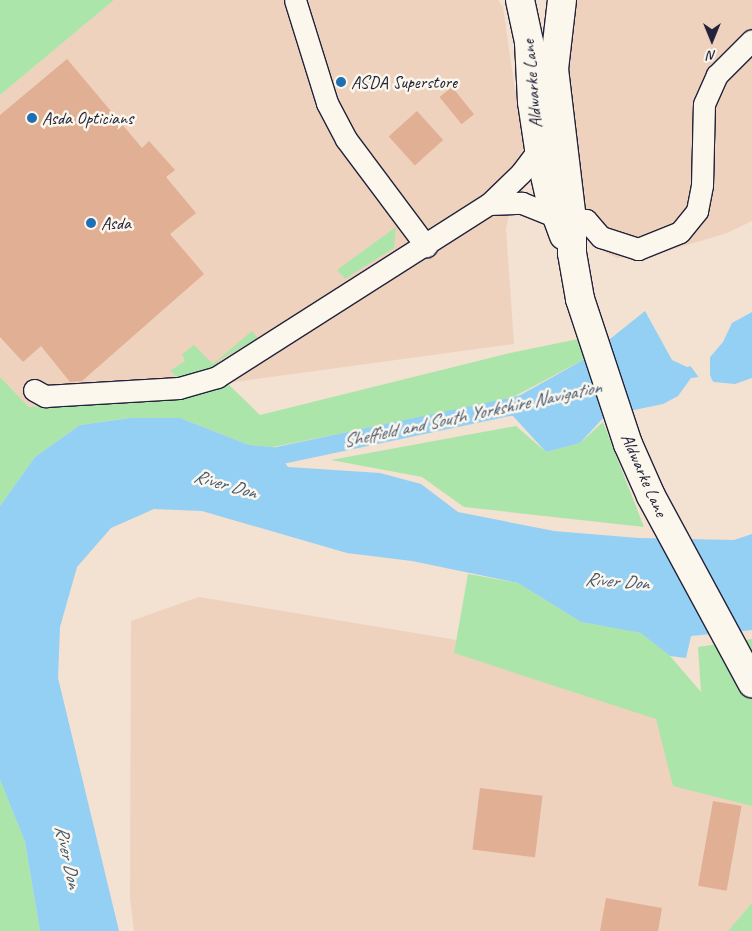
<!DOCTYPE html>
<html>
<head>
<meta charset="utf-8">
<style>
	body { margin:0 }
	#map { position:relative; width:752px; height:931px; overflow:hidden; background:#f3e1d1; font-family:Caveat,sans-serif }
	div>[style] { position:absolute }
	.built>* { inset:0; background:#eed2be }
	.green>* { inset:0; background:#ace5aa }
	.water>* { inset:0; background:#94cff4 }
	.pier>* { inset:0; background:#f3e1d1 }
	.canal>* { height:18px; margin:-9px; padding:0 9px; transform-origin:9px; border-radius:9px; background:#94cff4 }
	.building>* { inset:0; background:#e1af93; transform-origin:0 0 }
	.roads { filter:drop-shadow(1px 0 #22223b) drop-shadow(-1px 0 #22223b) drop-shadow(0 1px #22223b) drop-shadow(0 -1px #22223b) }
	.minor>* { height:21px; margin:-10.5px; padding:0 10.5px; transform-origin:10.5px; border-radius:10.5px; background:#fbf7ec }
	.major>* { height:28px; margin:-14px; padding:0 14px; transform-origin:14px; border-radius:14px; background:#fbf7ec }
	.dots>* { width:14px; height:14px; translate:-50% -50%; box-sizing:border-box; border:2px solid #fbf7ec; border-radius:50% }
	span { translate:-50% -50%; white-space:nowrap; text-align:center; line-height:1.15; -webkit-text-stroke:5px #fbf7ec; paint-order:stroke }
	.poi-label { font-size:18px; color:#22223b }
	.left { translate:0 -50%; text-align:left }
	.street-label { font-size:18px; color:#22223b }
	.water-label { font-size:19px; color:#445672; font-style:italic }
	.north { position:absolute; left:687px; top:15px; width:50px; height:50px; -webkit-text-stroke:4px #fbf7ec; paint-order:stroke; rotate:180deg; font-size:14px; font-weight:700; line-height:20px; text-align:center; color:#22223b }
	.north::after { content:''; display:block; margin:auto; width:18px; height:22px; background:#22223b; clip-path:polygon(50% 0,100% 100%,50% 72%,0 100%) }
</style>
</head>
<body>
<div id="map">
	<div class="built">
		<i style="clip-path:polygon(114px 0,498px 0,503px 7px,523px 146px,506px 229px,514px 344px,227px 383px,185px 394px,29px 407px,0 377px,0 95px)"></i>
		<i style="clip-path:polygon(572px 0,752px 0,752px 221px,727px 233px,647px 257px,617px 258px,595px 247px,580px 177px,565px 66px)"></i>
		<i style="clip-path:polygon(199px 597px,451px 639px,646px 689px,752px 757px,752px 931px,134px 931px,130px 898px,131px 621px)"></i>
	</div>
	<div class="green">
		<i style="clip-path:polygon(0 0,114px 0,0 95px)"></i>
		<i style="clip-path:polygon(396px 227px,394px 248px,345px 279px,337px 270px)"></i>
		<i style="clip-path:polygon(252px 331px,258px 338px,218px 361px,219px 366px,178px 378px,170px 371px,185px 361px,182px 354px,194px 345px,213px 364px)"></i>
		<i style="clip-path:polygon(588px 337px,585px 359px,515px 396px,487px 404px,273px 447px,249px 445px,180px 418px,129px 418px,80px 425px,35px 457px,0 506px,0 377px,29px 407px,99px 401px,227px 383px,260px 415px,510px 353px)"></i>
		<i style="clip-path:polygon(603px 422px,644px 527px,464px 507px,422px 477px,331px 460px,516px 426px,546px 452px,580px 443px)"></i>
		<i style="clip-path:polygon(468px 574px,518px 583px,581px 622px,642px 633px,670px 656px,701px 692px,698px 647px,752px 639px,752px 806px,673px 786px,656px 719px,454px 653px)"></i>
		<i style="clip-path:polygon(0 778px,25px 842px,40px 931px,0 931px)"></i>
		<i style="clip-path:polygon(752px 903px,752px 931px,728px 931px)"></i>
	</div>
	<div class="water">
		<i style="clip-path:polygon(645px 311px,672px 360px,687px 367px,705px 363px,723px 342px,732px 323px,752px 312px,752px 378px,735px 384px,714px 382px,707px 376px,691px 378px,678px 396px,663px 404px,605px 416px,580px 443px,546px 452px,513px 416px,502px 415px,501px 406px,585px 359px)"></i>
		<i style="clip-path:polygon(130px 418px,180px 418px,249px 445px,273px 447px,288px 467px,380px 473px,421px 484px,458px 512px,554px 531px,638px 538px,734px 540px,752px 534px,752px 630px,691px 636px,686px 658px,670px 656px,641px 633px,581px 622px,518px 583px,412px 561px,347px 553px,202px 511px,154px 509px,111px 528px,77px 567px,60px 627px,58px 678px,119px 931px,40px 931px,25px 842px,0 779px,0 506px,35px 457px,80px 425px)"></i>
	</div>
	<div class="pier">
		<i style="clip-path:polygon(710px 356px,710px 375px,714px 385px,706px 379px,700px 379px,689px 364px,704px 361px)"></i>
	</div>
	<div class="canal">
		<i style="left:258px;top:460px;width:271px;rotate:-11.9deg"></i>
	</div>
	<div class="building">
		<i style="clip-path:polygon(67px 59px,142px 148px,149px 141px,175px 170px,166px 177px,196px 213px,170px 234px,204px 274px,82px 381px,70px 382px,41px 346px,23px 362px,0 337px,0 115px)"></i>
		<i style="left:452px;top:87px;width:35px;height:16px;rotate:51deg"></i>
		<i style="left:417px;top:111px;width:39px;height:38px;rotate:48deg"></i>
		<i style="left:480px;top:788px;width:63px;height:62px;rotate:7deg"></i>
		<i style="left:713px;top:801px;width:29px;height:86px;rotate:10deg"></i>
		<i style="clip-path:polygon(606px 898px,662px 908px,658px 931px,600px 931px)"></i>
	</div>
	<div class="roads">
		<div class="minor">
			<i style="left:295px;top:0;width:108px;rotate:72.7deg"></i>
			<i style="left:327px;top:103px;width:41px;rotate:62.2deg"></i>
			<i style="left:346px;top:139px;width:134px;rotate:53.2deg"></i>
			<i style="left:539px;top:149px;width:30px;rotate:127deg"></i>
			<i style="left:521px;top:173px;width:45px;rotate:135.9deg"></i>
			<i style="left:489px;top:204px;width:33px;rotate:-2deg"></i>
			<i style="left:522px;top:203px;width:37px;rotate:22deg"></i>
			<i style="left:572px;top:219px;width:14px;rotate:4deg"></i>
			<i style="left:586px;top:220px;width:23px;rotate:49deg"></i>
			<i style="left:601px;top:237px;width:39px;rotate:18deg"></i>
			<i style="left:638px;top:249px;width:45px;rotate:-22deg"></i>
			<i style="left:680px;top:232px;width:27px;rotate:-51deg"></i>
			<i style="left:697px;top:211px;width:26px;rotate:-79deg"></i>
			<i style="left:702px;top:185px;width:81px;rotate:-88.6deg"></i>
			<i style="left:704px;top:104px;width:32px;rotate:-66deg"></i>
			<i style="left:717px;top:75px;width:49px;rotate:-45deg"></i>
			<i style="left:34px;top:390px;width:13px;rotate:29deg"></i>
			<i style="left:45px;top:396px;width:134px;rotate:-3.4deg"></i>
			<i style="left:179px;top:388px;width:40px;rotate:-16deg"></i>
			<i style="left:217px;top:377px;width:322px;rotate:-32.5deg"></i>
		</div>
		<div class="major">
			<i style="left:520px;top:0;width:43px;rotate:77.9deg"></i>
			<i style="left:529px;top:42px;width:60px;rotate:87.1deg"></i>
			<i style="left:532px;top:102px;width:48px;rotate:81.5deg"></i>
			<i style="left:539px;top:149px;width:50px;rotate:77.3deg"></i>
			<i style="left:550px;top:198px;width:40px;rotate:69.8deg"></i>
			<i style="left:562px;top:0;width:69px;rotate:96.6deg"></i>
			<i style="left:554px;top:69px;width:151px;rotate:83.2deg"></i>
			<i style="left:572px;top:219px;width:34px;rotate:90deg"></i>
			<i style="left:572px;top:253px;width:47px;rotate:80.1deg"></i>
			<i style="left:580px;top:299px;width:153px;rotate:71.7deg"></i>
			<i style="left:628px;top:444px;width:57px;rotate:66.1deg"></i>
			<i style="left:651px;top:496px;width:213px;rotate:61.6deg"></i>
		</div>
	</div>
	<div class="dots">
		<i style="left:341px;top:82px;background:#1f6fb2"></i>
		<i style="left:32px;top:118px;background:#1f6fb2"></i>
		<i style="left:91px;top:223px;background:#1f6fb2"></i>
	</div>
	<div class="poi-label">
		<span class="left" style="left:351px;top:82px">ASDA Superstore</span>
		<span class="left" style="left:42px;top:118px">Asda Opticians</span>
		<span class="left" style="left:101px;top:223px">Asda</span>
	</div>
	<div class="street-label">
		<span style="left:532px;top:84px;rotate:-95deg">Aldwarke Lane</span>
		<span style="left:644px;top:475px;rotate:66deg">Aldwarke Lane</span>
	</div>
	<div class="water-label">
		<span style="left:472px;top:415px;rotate:-12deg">Sheffield and South Yorkshire Navigation</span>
		<span style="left:225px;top:485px;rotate:16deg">River Don</span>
		<span style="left:617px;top:582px;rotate:4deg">River Don</span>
		<span style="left:67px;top:857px;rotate:78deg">River Don</span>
	</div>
	<div class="north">N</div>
</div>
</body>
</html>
